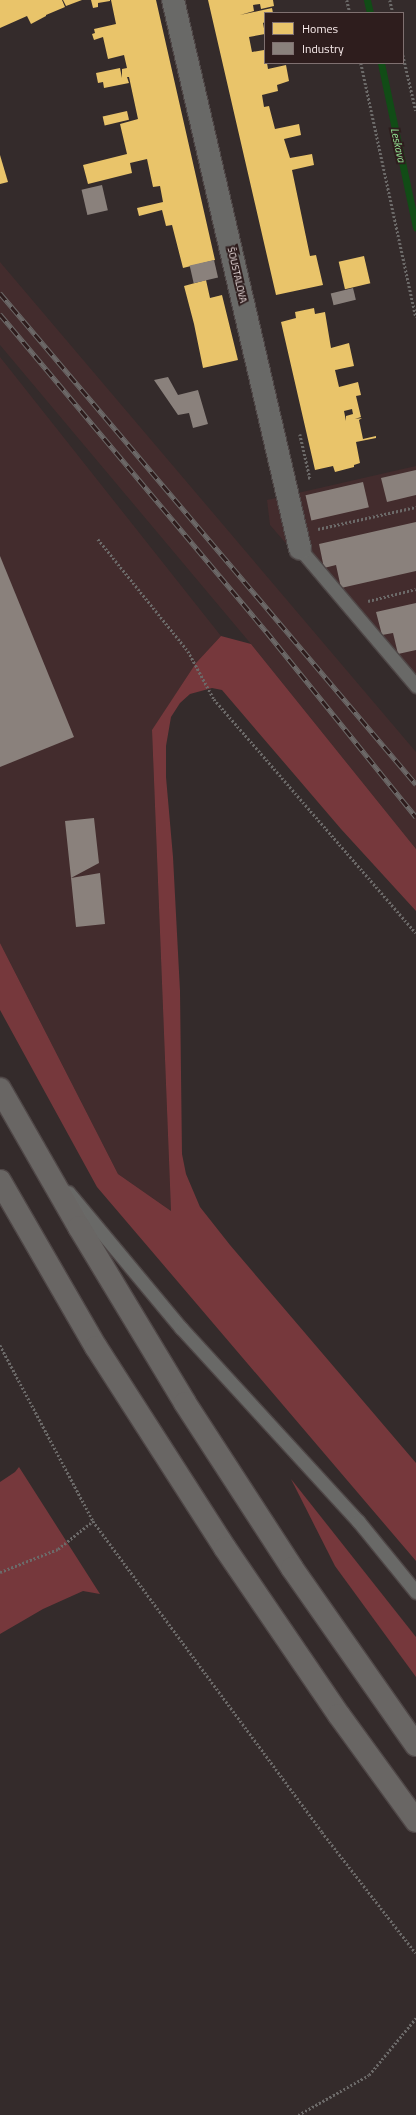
<!DOCTYPE html>
<html>
<head>
<meta charset="utf-8">
<style>
	body { margin:0 }
	#map { position:relative; width:416px; height:2115px; overflow:hidden; background:#342b2b; font-family:"Titillium Web",sans-serif }
	div>[style] { position:absolute }
	.built>* { inset:0; background:#432c2d }
	.green>* { inset:0; background:#76383c }
	.homes>* { inset:0; background:#e9c46a; transform-origin:0 0 }
	.industry>* { inset:0; background:#8a817c; transform-origin:0 0 }
	.stream>* { height:7px; margin:-3.5px; padding:0 3.5px; transform-origin:3.5px; border-radius:3.5px; background:#114c16 }
	.path>* { height:2.5px; margin-top:-1.25px; transform-origin:0; background:repeating-linear-gradient(90deg,#6c6a69 0 2px,transparent 0 4px) }
	.roads { filter:drop-shadow(1px 0 #4f4747) drop-shadow(-1px 0 #4f4747) drop-shadow(0 1px #4f4747) drop-shadow(0 -1px #4f4747) }
	.service>* { height:13px; margin:-6.5px; padding:0 6.5px; transform-origin:6.5px; border-radius:6.5px; background:#696967 }
	.minor>* { height:22px; margin:-11px; padding:0 11px; transform-origin:11px; border-radius:11px; background:#696967 }
	.motorway>* { height:22px; margin:-11px; padding:0 11px; transform-origin:11px; border-radius:11px; background:#696664 }
	.rail>* { height:4.5px; margin-top:-2.25px; transform-origin:0; background:repeating-linear-gradient(90deg,#2e1d1d 0 9px,#6c6968 0 18px); box-sizing:border-box; border-block:1px solid #6c6968 }
	span { translate:-50% -50%; white-space:nowrap; text-align:center; line-height:1.15; -webkit-text-stroke:4px #2e1d1d; paint-order:stroke }
	.street-label { font-size:10px; color:#f9ecec }
	.water-label { font-size:11px; color:#97eb98; font-style:italic }
	.legend { position:absolute; left:264px; top:12px; width:140px; height:52px; box-sizing:border-box; background:#2e1d1d; border:1px solid #7f7070; margin:0; padding:5px 7px; list-style:none; font-size:12px; color:#f9ecec }
	.legend li { display:flex; align-items:center; gap:8px; height:20px }
	.legend b { width:20px; border:1px solid #7f7070 }
</style>
</head>
<body>
<div id="map">
	<div class="built">
		<i style="clip-path:polygon(0 262px,416px 752px,416px 849px,251px 644px,0 345px)"></i>
		<i style="clip-path:polygon(0 357px,221px 636px,196px 663px,152px 731px,171px 1211px,118px 1174px,0 943px)"></i>
		<i style="clip-path:polygon(416px 466px,416px 693px,270px 525px,267px 500px)"></i>
	</div>
	<div class="green">
		<i style="clip-path:polygon(221px 636px,251px 644px,416px 849px,416px 911px,341px 829px,222px 690px,212px 688px,190px 694px,180px 703px,171px 717px,166px 746px,166px 777px,173px 857px,180px 991px,182px 1154px,186px 1174px,200px 1207px,230px 1245px,416px 1463px,416px 1561px,97px 1187px,0 1010px,0 943px,118px 1174px,171px 1211px,152px 730px,196px 663px)"></i>
		<i style="clip-path:polygon(19px 1467px,100px 1594px,83px 1591px,43px 1609px,0 1634px,0 1482px,15px 1472px)"></i>
		<i style="clip-path:polygon(291px 1479px,416px 1637px,416px 1677px,335px 1566px)"></i>
	</div>
	<div class="homes">
		<i style="clip-path:polygon(0 0,62px 0,65px 7px,46px 15px,46px 16px,31px 24px,27px 16px,0 28px)"></i>
		<i style="clip-path:polygon(63px 0,82px 0,66px 6px)"></i>
		<i style="clip-path:polygon(91px 0,110px 0,110px 1px,98px 3px,98px 7px,93px 8px)"></i>
		<i style="clip-path:polygon(111px 0,156px 0,215px 260px,183px 268px,172px 225px,166px 226px,162px 210px,139px 216px,137px 208px,163px 202px,160px 186px,153px 187px,147px 159px,130px 163px,132px 173px,88px 184px,83px 165px,127px 154px,120px 124px,138px 119px,129px 77px,127px 77px,129px 83px,104px 88px,103px 82px,98px 83px,96px 73px,120px 68px,122px 78px,122px 69px,127px 68px,124px 55px,108px 59px,103px 37px,94px 40px,92px 34px,95px 33px,94px 29px,116px 24px)"></i>
		<i style="clip-path:polygon(208px 0,273px 0,274px 6px,261px 9px,260px 4px,253px 5px,254px 11px,240px 15px,272px 8px,273px 13px,265px 13px,265px 22px,263px 23px,265px 34px,249px 37px,252px 52px,264px 50px,265px 63px,267px 63px,268px 69px,286px 65px,289px 81px,277px 85px,278px 91px,262px 95px,264px 107px,269px 106px,275px 129px,299px 124px,301px 135px,284px 139px,290px 158px,312px 154px,314px 165px,292px 170px,310px 256px,316px 255px,323px 285px,276px 295px)"></i>
		<i style="left:127px;top:111px;width:9px;height:25px;rotate:77deg"></i>
		<i style="clip-path:polygon(0 155px,8px 182px,0 184px)"></i>
		<i style="left:364px;top:256px;width:28px;height:26px;rotate:77deg"></i>
		<i style="clip-path:polygon(206px 280px,210px 298px,222px 295px,238px 360px,203px 368px,194px 324px,184px 286px)"></i>
		<i style="clip-path:polygon(evenodd,314px 308px,315px 314px,325px 312px,331px 348px,349px 343px,354px 366px,335px 370px,339px 387px,358px 382px,361px 395px,356px 396px,361px 417px,355px 419px,362px 418px,359px 420px,363px 439px,376px 436px,376px 438px,356px 442px,360px 463px,354px 465px,354px 467px,335px 472px,333px 466px,315px 470px,281px 322px,296px 318px,295px 312px,314px 308px,352px 409px,353px 414px,346px 416px,346px 421px,344px 411px,352px 409px)"></i>
	</div>
	<div class="industry">
		<i style="left:102px;top:185px;width:26px;height:21px;rotate:77deg"></i>
		<i style="left:214px;top:260px;width:18px;height:25px;rotate:77deg"></i>
		<i style="left:353px;top:288px;width:12px;height:23px;rotate:76deg"></i>
		<i style="clip-path:polygon(168px 377px,178px 395px,198px 390px,208px 424px,193px 428px,189px 413px,178px 415px,154px 380px)"></i>
		<i style="clip-path:polygon(416px 470px,416px 495px,387px 502px,381px 478px)"></i>
		<i style="left:363px;top:482px;width:26px;height:59px;rotate:77deg"></i>
		<i style="clip-path:polygon(416px 522px,416px 571px,341px 588px,336px 565px,324px 568px,319px 544px)"></i>
		<i style="clip-path:polygon(0 556px,74px 737px,0 767px)"></i>
		<i style="clip-path:polygon(416px 603px,416px 650px,398px 654px,393px 633px,382px 635px,376px 612px)"></i>
		<i style="clip-path:polygon(94px 818px,99px 863px,71px 878px,100px 873px,105px 924px,76px 927px,71px 878px,65px 821px)"></i>
	</div>
	<div class="stream">
		<i style="left:367px;top:0;width:13px;rotate:77deg"></i>
		<i style="left:381px;top:63px;width:168px;rotate:78deg"></i>
	</div>
	<div class="path">
		<i style="left:347px;top:0;width:13px;rotate:77deg"></i>
		<i style="left:390px;top:0;width:13px;rotate:77deg"></i>
		<i style="left:403px;top:55px;width:57px;rotate:76.9deg"></i>
		<i style="left:361px;top:63px;width:260px;rotate:77.8deg"></i>
		<i style="left:300px;top:434px;width:45px;rotate:77.2deg"></i>
		<i style="left:310px;top:478px;width:2px;rotate:180deg"></i>
		<i style="left:318px;top:529px;width:100px;rotate:-12.7deg"></i>
		<i style="left:98px;top:539px;width:144px;rotate:51.2deg"></i>
		<i style="left:188px;top:651px;width:55px;rotate:61.6deg"></i>
		<i style="left:214px;top:699px;width:309px;rotate:49.2deg"></i>
		<i style="left:368px;top:601px;width:49px;rotate:-14deg"></i>
		<i style="left:0;top:1345px;width:199px;rotate:62.1deg"></i>
		<i style="left:93px;top:1521px;width:386px;rotate:53.6deg"></i>
		<i style="left:322px;top:1832px;width:153px;rotate:52.2deg"></i>
		<i style="left:0;top:1572px;width:62px;rotate:-21.6deg"></i>
		<i style="left:58px;top:1549px;width:45px;rotate:-38.7deg"></i>
		<i style="left:298px;top:2115px;width:81px;rotate:-29.4deg"></i>
		<i style="left:369px;top:2075px;width:74px;rotate:-50.5deg"></i>
	</div>
	<div class="roads">
		<div class="service">
			<i style="left:300px;top:549px;width:180px;rotate:49.7deg"></i>
			<i style="left:68px;top:1192px;width:177px;rotate:50.3deg"></i>
			<i style="left:181px;top:1328px;width:262px;rotate:47.5deg"></i>
			<i style="left:358px;top:1521px;width:92px;rotate:50.8deg"></i>
		</div>
		<div class="minor">
			<i style="left:173px;top:0;width:563px;rotate:76.97deg"></i>
		</div>
		<div class="motorway">
			<i style="left:0;top:1089px;width:159px;rotate:60.2deg"></i>
			<i style="left:79px;top:1227px;width:205px;rotate:58.9deg"></i>
			<i style="left:185px;top:1403px;width:197px;rotate:57deg"></i>
			<i style="left:292px;top:1568px;width:216px;rotate:55deg"></i>
			<i style="left:0;top:1181px;width:192px;rotate:60deg"></i>
			<i style="left:96px;top:1347px;width:239px;rotate:57.3deg"></i>
			<i style="left:225px;top:1548px;width:202px;rotate:55.7deg"></i>
			<i style="left:339px;top:1715px;width:131px;rotate:54deg"></i>
		</div>
	</div>
	<div class="rail">
		<i style="left:0;top:293px;width:644px;rotate:49.73deg"></i>
		<i style="left:0;top:314px;width:414px;rotate:50deg"></i>
		<i style="left:266px;top:631px;width:239px;rotate:51.1deg"></i>
	</div>
	<div class="street-label">
		<span style="left:237px;top:275px;rotate:77deg">ŠOUSTALOVA</span>
	</div>
	<div class="water-label">
		<span style="left:398px;top:145px;rotate:78deg">Leskava</span>
	</div>
	<ul class="legend">
	<li><b style="height:11px;background:#e9c46a"></b>Homes</li>
	<li><b style="height:11px;background:#8a817c"></b>Industry</li>
	</ul>
</div>
</body>
</html>
